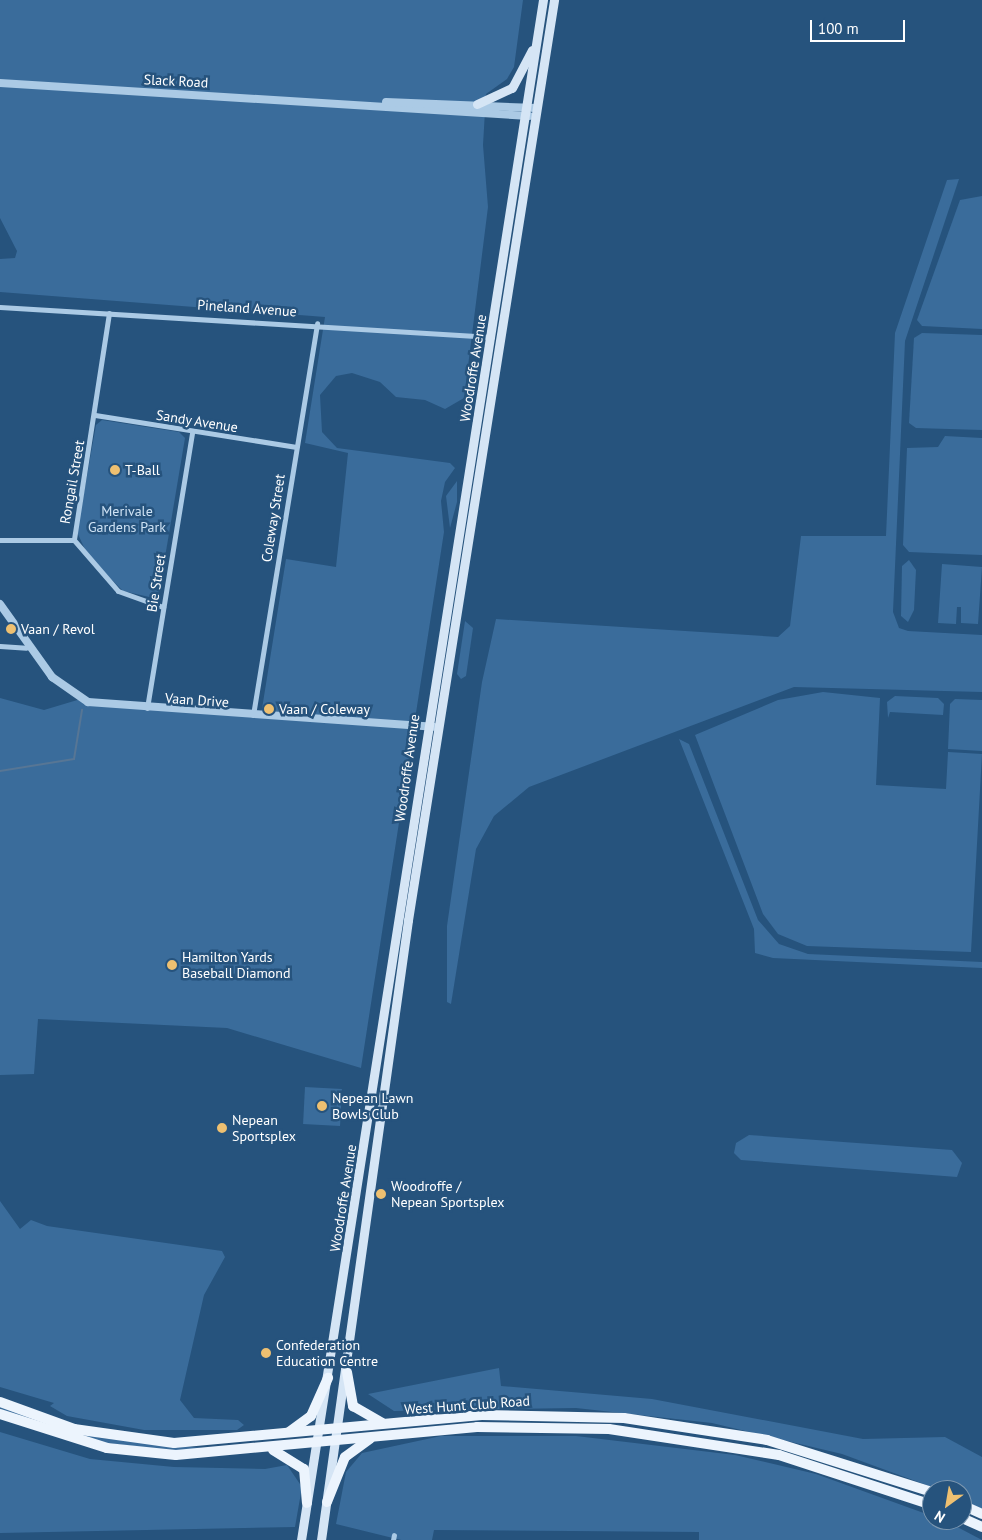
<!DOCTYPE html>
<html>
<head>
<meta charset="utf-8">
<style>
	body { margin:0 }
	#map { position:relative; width:982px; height:1540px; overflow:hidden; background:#26537d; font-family:"PT Sans",sans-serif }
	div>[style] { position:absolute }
	.green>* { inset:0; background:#3a6c9b; transform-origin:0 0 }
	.stream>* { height:2px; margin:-1px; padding:0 1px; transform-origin:1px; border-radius:1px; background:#577695 }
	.minor>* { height:5px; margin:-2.5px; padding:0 2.5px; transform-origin:2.5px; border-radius:2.5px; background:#abcae5 }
	.tertiary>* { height:8px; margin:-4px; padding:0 4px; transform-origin:4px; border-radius:4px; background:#abcae5 }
	.secondary>* { height:9px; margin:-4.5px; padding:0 4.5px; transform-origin:4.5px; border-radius:4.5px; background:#d5e5f5 }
	.primary>* { height:10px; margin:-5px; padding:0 5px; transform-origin:5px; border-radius:5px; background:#ecf4fd }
	.dots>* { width:14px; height:14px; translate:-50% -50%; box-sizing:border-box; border:2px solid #26537d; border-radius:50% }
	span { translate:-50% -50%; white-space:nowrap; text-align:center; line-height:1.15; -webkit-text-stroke:5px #26537d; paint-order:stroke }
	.street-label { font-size:14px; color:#fff }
	.poi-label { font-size:14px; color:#fff }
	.left { translate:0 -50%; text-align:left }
	.park-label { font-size:14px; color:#cee2f4 }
	.north { position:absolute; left:922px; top:1480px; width:50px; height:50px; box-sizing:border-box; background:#26537d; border:1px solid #7d98b1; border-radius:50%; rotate:212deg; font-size:14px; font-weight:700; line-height:20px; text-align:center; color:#fff }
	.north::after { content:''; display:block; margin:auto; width:18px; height:22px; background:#eec071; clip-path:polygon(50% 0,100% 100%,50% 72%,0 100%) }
	.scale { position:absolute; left:810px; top:20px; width:95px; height:22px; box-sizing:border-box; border:2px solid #fff; border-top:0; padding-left:6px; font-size:15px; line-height:18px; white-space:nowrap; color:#fff; -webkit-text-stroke:4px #26537d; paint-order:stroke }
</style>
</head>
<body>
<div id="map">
	<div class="green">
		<i style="clip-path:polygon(0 0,523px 0,514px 67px,507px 79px,486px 94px,483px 145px,488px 207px,464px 398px,445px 409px,425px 400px,396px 397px,380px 382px,352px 373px,336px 376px,320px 395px,322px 432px,337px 448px,450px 463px,455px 468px,445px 482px,441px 501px,444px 532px,361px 1068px,227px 1028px,38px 1019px,34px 1074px,0 1075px,0 698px,44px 710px,84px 698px,261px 715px,286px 559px,336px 567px,348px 453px,305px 443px,325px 317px,0 292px,0 259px,15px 258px,17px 251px,0 218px)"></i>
		<i style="clip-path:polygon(959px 179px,905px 341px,893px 612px,899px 628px,908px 631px,982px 635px,982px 692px,794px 687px,529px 787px,494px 816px,476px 849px,451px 1004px,447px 1002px,447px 926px,482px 682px,496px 619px,778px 637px,790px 626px,801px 536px,886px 536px,895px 333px,947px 180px)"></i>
		<i style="clip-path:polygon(982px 196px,982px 329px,922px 326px,917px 320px,960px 200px)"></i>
		<i style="clip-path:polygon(922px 333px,982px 335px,982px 430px,916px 428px,909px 423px,914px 338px)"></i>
		<i style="clip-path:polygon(102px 420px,179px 432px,185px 438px,158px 599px,123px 591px,88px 556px,77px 532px,96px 425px)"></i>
		<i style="clip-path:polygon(945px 436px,982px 438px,982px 555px,909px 552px,903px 545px,907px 448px,938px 447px)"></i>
		<i style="clip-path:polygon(457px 481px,457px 502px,450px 528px,446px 496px)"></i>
		<i style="clip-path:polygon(909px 560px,916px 570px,914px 610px,908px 622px,901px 616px,902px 566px)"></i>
		<i style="clip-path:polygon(942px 564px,982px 567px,978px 624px,961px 623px,961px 607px,957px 607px,956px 624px,938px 623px)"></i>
		<i style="clip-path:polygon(465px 621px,473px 628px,466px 676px,461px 679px,457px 674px)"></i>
		<i style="clip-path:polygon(823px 692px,880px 698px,876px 785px,946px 789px,948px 752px,982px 754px,971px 952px,807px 946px,778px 934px,763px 914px,695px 735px,778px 700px)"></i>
		<i style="clip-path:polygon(895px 696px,938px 698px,944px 704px,943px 715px,890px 712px,888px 718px,887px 702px)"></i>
		<i style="clip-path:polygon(955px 699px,982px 700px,982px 751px,948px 749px,950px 704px)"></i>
		<i style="clip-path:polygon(679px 739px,689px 744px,758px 920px,779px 944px,808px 954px,982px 962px,982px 968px,773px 958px,755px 953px,754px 929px)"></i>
		<i style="left:305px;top:1087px;width:37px;height:37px;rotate:3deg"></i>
		<i style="clip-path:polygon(749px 1135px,952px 1150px,962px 1163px,957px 1177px,741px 1160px,734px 1153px,736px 1143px)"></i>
		<i style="clip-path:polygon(0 1201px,20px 1229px,31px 1220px,47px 1226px,222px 1251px,225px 1257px,204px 1295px,180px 1400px,194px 1418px,238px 1420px,244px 1425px,237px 1430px,144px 1430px,67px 1416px,50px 1406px,54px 1403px,0 1387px)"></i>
		<i style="clip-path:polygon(499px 1368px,501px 1386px,652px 1399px,863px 1439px,945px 1437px,982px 1457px,982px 1509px,962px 1500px,962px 1490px,940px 1490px,842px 1454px,712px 1423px,576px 1408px,394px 1411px,368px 1394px)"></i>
		<i style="clip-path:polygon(0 1406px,100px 1438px,202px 1448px,177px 1451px,97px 1442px,0 1411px)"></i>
		<i style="clip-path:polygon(0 1432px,90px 1459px,174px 1467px,265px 1469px,287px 1465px,302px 1487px,295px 1527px,0 1533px)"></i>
		<i style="clip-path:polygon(441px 1436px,576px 1436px,735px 1455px,816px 1474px,932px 1516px,932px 1520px,944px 1520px,982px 1540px,699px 1540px,699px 1532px,434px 1530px,432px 1540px,401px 1540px,336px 1524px,346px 1472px,362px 1453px)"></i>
	</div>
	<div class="stream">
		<i style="left:0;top:771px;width:75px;rotate:-9.2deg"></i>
		<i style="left:74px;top:759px;width:50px;rotate:-80.7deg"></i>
	</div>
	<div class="minor">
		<i style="left:0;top:307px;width:493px;rotate:3.5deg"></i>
		<i style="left:109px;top:313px;width:230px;rotate:98.8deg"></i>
		<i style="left:74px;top:540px;width:67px;rotate:49.2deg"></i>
		<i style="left:118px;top:591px;width:48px;rotate:19.6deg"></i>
		<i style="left:95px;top:415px;width:204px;rotate:9deg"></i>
		<i style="left:0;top:540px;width:74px"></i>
		<i style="left:0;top:646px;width:26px;rotate:4deg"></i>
		<i style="left:147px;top:708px;width:280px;rotate:-80.7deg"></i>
		<i style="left:253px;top:715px;width:397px;rotate:-80.7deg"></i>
		<i style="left:393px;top:1540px;width:5px;rotate:-79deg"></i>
	</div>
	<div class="tertiary">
		<i style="left:0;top:83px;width:530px;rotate:3.57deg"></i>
		<i style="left:386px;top:102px;width:151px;rotate:2.3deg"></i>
		<i style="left:0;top:604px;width:90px;rotate:54.5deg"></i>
		<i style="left:52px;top:677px;width:44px;rotate:34.8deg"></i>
		<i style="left:88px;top:702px;width:346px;rotate:4.1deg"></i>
	</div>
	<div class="secondary">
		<i style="left:477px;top:104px;width:38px;rotate:-25deg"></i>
		<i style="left:512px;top:88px;width:43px;rotate:-62.2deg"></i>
		<i style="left:301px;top:1540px;width:1559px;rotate:-81.07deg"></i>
		<i style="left:321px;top:1540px;width:626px;rotate:-82.01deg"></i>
		<i style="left:408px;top:920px;width:932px;rotate:-80.98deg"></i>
	</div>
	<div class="primary">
		<i style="left:347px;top:1372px;width:35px;rotate:80deg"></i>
		<i style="left:353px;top:1406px;width:34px;rotate:30deg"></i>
		<i style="left:0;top:1402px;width:79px;rotate:20deg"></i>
		<i style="left:74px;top:1429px;width:101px;rotate:8deg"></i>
		<i style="left:174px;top:1443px;width:309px;rotate:-5.2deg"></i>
		<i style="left:482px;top:1415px;width:142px;rotate:1.2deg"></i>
		<i style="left:624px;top:1418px;width:145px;rotate:8.7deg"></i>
		<i style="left:767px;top:1440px;width:173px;rotate:17.5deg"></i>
		<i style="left:0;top:1414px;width:112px;rotate:17.6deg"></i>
		<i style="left:107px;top:1448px;width:69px;rotate:5.8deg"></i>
		<i style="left:176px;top:1455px;width:302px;rotate:-5.3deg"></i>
		<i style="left:477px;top:1427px;width:132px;rotate:0.9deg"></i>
		<i style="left:609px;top:1429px;width:172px;rotate:8.7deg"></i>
		<i style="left:779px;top:1455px;width:161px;rotate:18.1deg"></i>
		<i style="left:289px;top:1432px;width:27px;rotate:-36deg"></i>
		<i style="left:311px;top:1416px;width:42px;rotate:-65.9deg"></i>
		<i style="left:273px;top:1450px;width:36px;rotate:32deg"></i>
		<i style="left:304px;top:1469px;width:34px;rotate:85deg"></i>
		<i style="left:327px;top:1502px;width:48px;rotate:-68.2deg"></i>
		<i style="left:345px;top:1457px;width:31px;rotate:-36deg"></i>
		<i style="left:962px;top:1505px;width:22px;rotate:24deg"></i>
		<i style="left:962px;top:1518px;width:22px;rotate:24deg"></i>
	</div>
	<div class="dots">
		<i style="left:115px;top:470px;background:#eec071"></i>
		<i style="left:11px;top:629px;background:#eec071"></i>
		<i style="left:269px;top:709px;background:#eec071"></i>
		<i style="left:172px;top:965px;background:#eec071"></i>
		<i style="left:322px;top:1106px;background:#eec071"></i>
		<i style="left:222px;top:1128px;background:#eec071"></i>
		<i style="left:381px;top:1194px;background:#eec071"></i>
		<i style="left:266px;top:1353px;background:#eec071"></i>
	</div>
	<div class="street-label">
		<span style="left:176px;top:81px;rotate:3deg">Slack Road</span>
		<span style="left:247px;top:308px;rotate:4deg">Pineland Avenue</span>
		<span style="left:473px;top:368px;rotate:-81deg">Woodroffe Avenue</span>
		<span style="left:197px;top:421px;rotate:9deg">Sandy Avenue</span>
		<span style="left:72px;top:482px;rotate:-80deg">Rongail Street</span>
		<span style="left:273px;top:518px;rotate:-81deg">Coleway Street</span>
		<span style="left:156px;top:583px;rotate:-81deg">Bie Street</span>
		<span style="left:197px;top:700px;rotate:4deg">Vaan Drive</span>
		<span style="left:407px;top:768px;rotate:-82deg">Woodroffe Avenue</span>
		<span style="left:343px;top:1198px;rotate:-81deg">Woodroffe Avenue</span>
		<span style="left:467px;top:1405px;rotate:-4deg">West Hunt Club Road</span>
	</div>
	<div class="poi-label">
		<span class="left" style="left:125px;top:470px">T-Ball</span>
		<span class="left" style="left:21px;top:629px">Vaan / Revol</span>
		<span class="left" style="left:279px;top:709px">Vaan / Coleway</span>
		<span class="left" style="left:182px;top:965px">Hamilton Yards<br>Baseball Diamond</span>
		<span class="left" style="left:332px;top:1106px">Nepean Lawn<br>Bowls Club</span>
		<span class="left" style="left:232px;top:1128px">Nepean<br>Sportsplex</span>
		<span class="left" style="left:391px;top:1194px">Woodroffe /<br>Nepean Sportsplex</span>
		<span class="left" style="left:276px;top:1353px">Confederation<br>Education Centre</span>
	</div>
	<div class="park-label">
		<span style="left:127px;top:519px">Merivale<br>Gardens Park</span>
	</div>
	<div class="north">N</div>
	<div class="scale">100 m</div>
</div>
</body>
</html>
